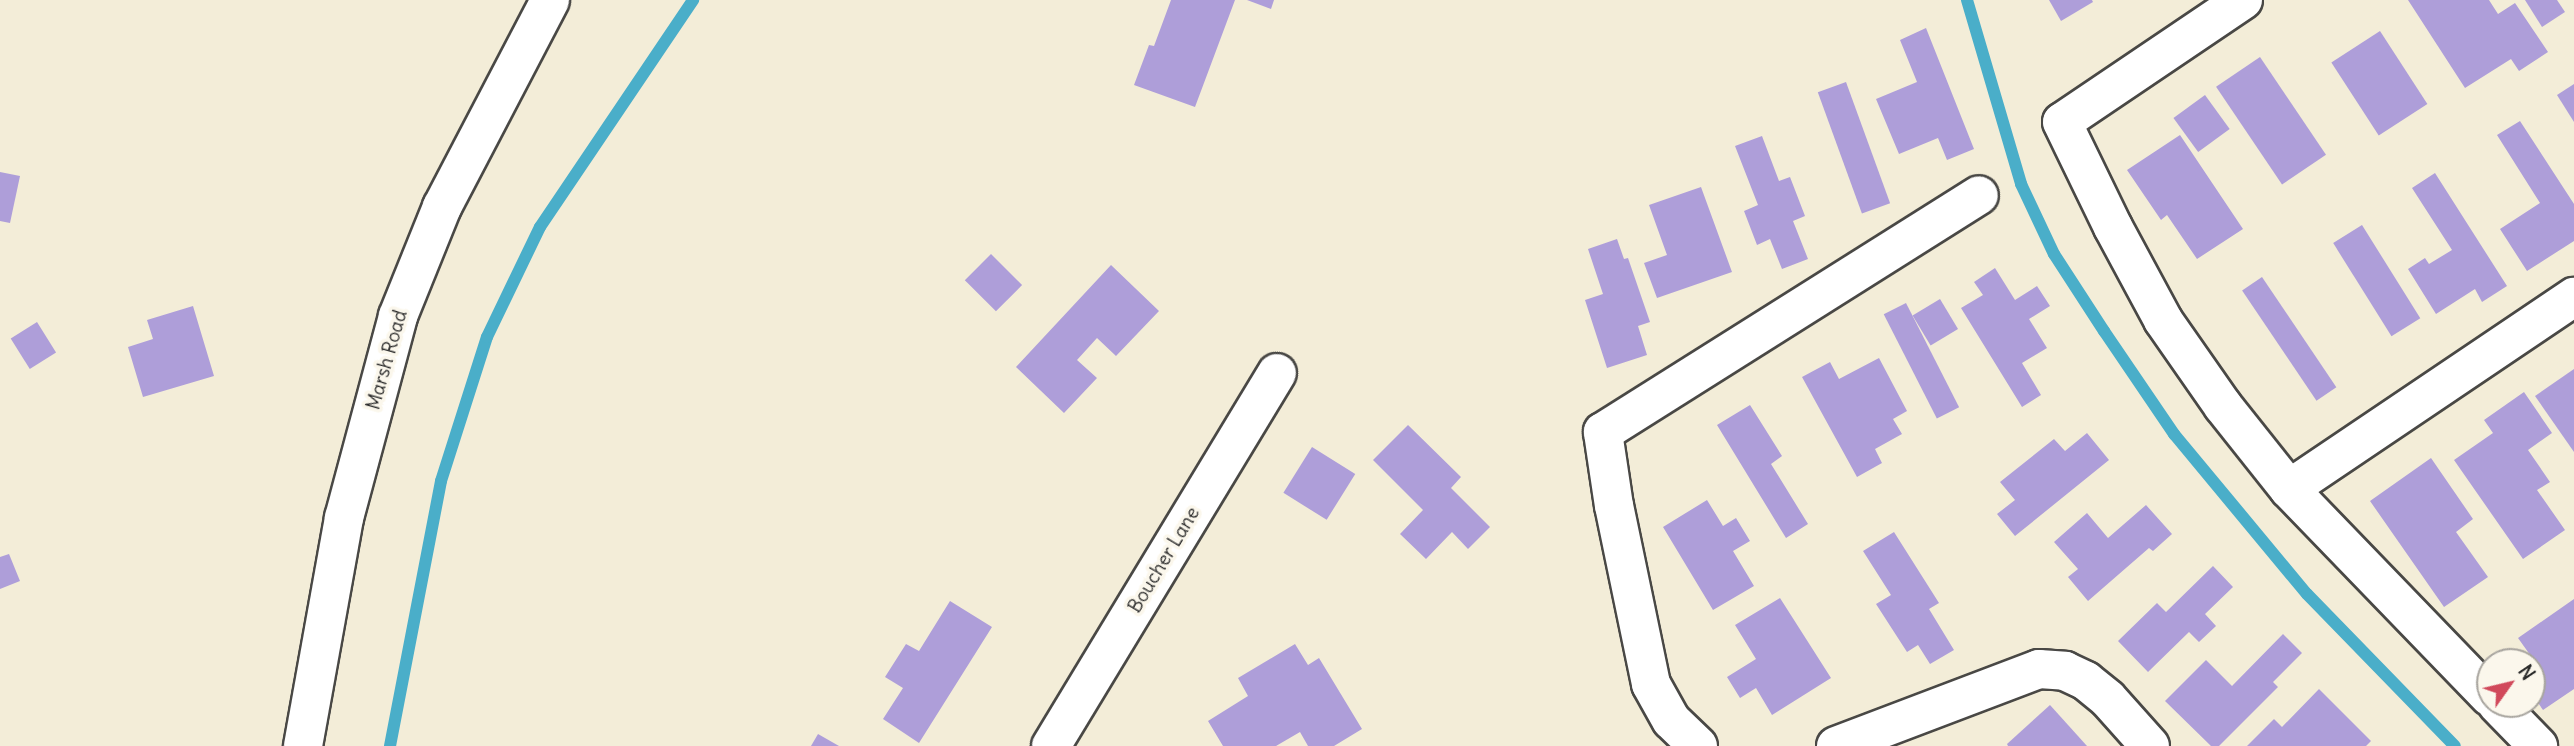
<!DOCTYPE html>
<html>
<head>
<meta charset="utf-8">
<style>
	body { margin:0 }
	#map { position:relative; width:2574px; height:746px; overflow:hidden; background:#f3edd8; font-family:Delius,sans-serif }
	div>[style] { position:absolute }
	.stream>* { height:12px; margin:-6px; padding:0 6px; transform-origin:6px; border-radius:6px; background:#4aaec9 }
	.building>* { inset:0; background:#ae9ed9; transform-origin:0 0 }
	.roads { filter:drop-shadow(2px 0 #494845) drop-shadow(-2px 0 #494845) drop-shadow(0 2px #494845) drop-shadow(0 -2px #494845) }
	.minor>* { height:38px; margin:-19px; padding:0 19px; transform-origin:19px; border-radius:19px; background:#fff }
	span { translate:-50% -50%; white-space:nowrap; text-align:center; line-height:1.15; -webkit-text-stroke:7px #fbf7ec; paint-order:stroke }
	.street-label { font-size:19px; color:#2b2b2b }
	.north { position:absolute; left:2476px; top:648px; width:70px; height:70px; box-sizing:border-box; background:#fbf7ec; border:2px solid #a8a59f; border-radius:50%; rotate:56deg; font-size:19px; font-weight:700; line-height:28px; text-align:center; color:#2b2b2b }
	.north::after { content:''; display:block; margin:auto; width:24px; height:32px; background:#d1495b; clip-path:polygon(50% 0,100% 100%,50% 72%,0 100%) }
</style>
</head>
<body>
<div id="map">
	<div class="stream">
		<i style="left:1967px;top:0;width:192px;rotate:73.6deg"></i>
		<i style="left:2021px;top:184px;width:77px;rotate:64.8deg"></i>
		<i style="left:2054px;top:254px;width:92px;rotate:57deg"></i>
		<i style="left:2104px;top:331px;width:125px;rotate:55.8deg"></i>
		<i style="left:2174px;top:434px;width:208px;rotate:50.3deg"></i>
		<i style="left:2307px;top:594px;width:212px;rotate:45.8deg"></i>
		<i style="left:390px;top:746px;width:270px;rotate:-79.1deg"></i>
		<i style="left:441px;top:481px;width:151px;rotate:-72.3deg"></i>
		<i style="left:487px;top:337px;width:122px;rotate:-64.3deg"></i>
		<i style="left:540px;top:227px;width:274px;rotate:-56deg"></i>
	</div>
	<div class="building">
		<i style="clip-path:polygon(1171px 0,1235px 0,1195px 107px,1134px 85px,1149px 45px,1154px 46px)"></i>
		<i style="clip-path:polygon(1247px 0,1274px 0,1271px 9px)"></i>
		<i style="clip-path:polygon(2049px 0,2092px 0,2093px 2px,2061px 21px)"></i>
		<i style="clip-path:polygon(2408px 0,2489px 0,2498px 14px,2515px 3px,2548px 52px,2519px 71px,2511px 59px,2465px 88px)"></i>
		<i style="clip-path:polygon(2525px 0,2557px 0,2565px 12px,2542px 27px)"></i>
		<i style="clip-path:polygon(1926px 28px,1974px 149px,1947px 160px,1938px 138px,1899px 154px,1876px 99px,1917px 82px,1900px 40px)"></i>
		<i style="left:2380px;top:31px;width:87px;height:58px;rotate:57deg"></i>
		<i style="left:2260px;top:57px;width:118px;height:53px;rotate:56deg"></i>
		<i style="left:1846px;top:82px;width:129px;height:30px;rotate:70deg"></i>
		<i style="clip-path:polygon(2574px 84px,2574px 122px,2557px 95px)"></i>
		<i style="left:2205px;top:95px;width:42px;height:39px;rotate:54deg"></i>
		<i style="clip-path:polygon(2520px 121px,2574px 204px,2574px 241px,2527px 271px,2500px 229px,2540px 203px,2497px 135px)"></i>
		<i style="clip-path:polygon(2180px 135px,2243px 229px,2197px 259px,2167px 215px,2161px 220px,2127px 170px)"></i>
		<i style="clip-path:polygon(1762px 136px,1779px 181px,1790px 177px,1805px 216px,1793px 221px,1808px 259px,1782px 269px,1770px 239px,1757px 245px,1744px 211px,1758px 205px,1735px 146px)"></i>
		<i style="clip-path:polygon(0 172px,20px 176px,10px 223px,0 221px)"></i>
		<i style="clip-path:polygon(2435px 173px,2507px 286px,2482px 302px,2475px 289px,2436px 314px,2408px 269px,2425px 258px,2429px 264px,2452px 250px,2412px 188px)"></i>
		<i style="clip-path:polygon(1701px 187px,1732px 272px,1657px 298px,1644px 263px,1667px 255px,1649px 205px)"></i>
		<i style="left:2362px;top:225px;width:110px;height:34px;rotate:58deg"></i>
		<i style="clip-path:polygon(1617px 239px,1624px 259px,1628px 258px,1650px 322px,1638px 326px,1647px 355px,1607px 368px,1585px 300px,1603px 294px,1588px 249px)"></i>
		<i style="left:991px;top:254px;width:44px;height:37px;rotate:45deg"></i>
		<i style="clip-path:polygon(1111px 265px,1159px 311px,1116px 356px,1097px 338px,1077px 360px,1097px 378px,1064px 413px,1016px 367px)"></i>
		<i style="clip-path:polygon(1995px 268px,2015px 300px,2037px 286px,2050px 306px,2029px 319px,2047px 348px,2022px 363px,2041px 395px,2022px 407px,1961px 308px,1983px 295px,1974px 282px)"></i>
		<i style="left:2262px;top:277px;width:133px;height:24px;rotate:56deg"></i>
		<i style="left:1940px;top:299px;width:35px;height:32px;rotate:59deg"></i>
		<i style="left:1906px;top:303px;width:117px;height:25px;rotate:63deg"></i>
		<i style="clip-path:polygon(193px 306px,214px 376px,143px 397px,128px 347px,153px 339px,147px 320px)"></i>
		<i style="left:37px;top:322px;width:36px;height:31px;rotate:58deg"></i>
		<i style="clip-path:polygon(1879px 358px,1907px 411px,1893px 419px,1902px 434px,1875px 449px,1882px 463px,1857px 477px,1802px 377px,1830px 362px,1839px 379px)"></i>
		<i style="clip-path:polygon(2574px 369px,2574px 452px,2535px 396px)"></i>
		<i style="clip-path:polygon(2524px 392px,2552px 433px,2528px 450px,2550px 482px,2537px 490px,2565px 530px,2523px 559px,2454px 460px,2493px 433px,2484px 420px)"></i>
		<i style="clip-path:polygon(1750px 405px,1782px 456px,1771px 464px,1808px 524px,1786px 538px,1717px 425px)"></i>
		<i style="clip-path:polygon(1408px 425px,1461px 477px,1451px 488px,1490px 527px,1468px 549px,1452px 532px,1426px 559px,1400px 534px,1423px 510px,1373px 460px)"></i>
		<i style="clip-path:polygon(2087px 433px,2109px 460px,2015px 536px,1997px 514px,2015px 500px,2000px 482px,2054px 439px,2065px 451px)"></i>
		<i style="left:1312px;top:447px;width:51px;height:54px;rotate:32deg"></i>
		<i style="clip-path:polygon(2431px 458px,2473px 519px,2456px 532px,2488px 577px,2444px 607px,2370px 501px)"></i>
		<i style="clip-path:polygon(1707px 500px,1723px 526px,1736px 518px,1750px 541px,1733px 551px,1754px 586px,1713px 610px,1663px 527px)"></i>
		<i style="clip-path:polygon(2146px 505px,2172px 534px,2153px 551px,2149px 548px,2088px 601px,2068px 577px,2078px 569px,2054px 542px,2087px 513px,2108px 538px)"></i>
		<i style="clip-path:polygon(1894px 532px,1939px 603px,1929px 609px,1954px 650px,1930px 664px,1918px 645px,1907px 652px,1876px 604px,1891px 595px,1863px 551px)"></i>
		<i style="clip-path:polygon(9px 554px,20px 581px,0 589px,0 557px)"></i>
		<i style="clip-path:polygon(2213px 566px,2233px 587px,2205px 614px,2216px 626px,2199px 642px,2189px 632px,2148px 672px,2118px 641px,2157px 603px,2166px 612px)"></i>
		<i style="clip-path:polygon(1780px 598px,1831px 678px,1772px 715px,1756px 688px,1740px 698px,1727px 677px,1756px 659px,1735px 625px)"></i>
		<i style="clip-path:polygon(2574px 599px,2574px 689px,2543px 710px,2532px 694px,2532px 662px,2529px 662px,2533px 659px,2518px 638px)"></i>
		<i style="clip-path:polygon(950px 601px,992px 627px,919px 743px,883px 719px,903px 688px,885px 677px,906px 644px,919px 651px)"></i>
		<i style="clip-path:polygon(2283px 634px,2302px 653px,2273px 682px,2278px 687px,2219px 746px,2211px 746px,2165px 701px,2206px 660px,2232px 686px)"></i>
		<i style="clip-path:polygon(1295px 644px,1308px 665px,1319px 658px,1362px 729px,1334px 746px,1308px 746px,1300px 732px,1276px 746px,1223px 746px,1208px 721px,1248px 696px,1238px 678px)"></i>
		<i style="clip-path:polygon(2319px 689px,2371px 741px,2366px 746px,2247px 746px,2274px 719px,2282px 727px)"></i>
		<i style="clip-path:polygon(2050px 705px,2087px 746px,2008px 746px,2007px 744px)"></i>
		<i style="clip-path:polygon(818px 734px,839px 746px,811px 746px)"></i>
	</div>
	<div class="roads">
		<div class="minor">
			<i style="left:2243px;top:0;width:218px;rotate:146deg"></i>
			<i style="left:2062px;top:122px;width:117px;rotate:64.1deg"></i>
			<i style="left:2113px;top:227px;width:106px;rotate:61.7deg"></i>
			<i style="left:2163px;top:320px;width:105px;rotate:55.1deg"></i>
			<i style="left:2223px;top:406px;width:106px;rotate:51.5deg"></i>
			<i style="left:2289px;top:489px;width:289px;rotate:46deg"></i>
			<i style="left:2289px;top:489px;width:344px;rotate:-34deg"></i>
			<i style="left:2497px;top:704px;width:59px;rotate:45.7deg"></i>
			<i style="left:303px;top:746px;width:232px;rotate:-79.8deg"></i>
			<i style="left:344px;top:518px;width:209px;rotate:-75deg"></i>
			<i style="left:398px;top:316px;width:118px;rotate:-68deg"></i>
			<i style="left:442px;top:207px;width:233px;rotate:-62.4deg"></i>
			<i style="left:1051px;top:746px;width:436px;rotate:-58.8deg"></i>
			<i style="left:1698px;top:746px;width:37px;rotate:-136deg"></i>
			<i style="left:1671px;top:720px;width:41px;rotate:-119.1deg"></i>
			<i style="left:1651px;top:684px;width:182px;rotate:-101.7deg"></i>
			<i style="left:1614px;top:506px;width:75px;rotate:-98.5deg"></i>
			<i style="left:1603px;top:432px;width:444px;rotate:-32.2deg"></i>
			<i style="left:1836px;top:746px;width:217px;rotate:-20.8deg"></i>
			<i style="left:2039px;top:669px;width:26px;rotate:4deg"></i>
			<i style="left:2065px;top:671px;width:23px;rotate:25deg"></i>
			<i style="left:2086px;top:681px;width:28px;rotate:39deg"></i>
			<i style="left:2108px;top:699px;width:63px;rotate:48.2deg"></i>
		</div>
	</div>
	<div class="street-label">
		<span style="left:387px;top:360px;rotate:-74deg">Marsh Road</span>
		<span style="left:1164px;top:560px;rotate:-59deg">Boucher Lane</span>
	</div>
	<div class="north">N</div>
</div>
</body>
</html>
